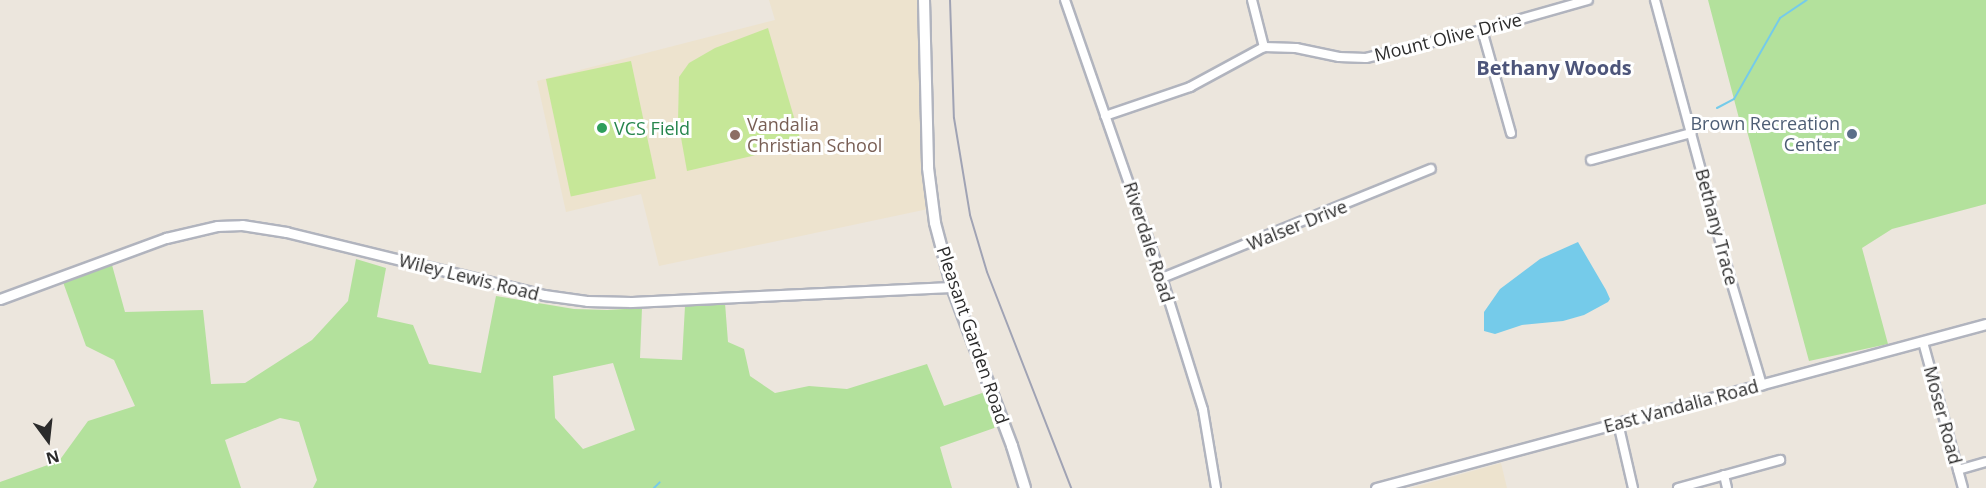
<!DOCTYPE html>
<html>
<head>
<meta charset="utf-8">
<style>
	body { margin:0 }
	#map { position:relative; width:1986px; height:488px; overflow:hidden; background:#ece6dd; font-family:"Open Sans",sans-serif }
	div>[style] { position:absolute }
	.education>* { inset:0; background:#ede3ce }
	.green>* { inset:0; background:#b3e19c }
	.pitch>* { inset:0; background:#c6e798; transform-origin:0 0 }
	.water>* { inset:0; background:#75cbea }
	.stream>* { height:2px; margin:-1px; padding:0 1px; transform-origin:1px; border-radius:1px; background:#75cbea }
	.roads { filter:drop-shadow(2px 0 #b1b4be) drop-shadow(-2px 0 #b1b4be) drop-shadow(0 2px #b1b4be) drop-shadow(0 -2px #b1b4be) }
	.minor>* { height:8px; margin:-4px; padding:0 4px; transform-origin:4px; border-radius:4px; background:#fff }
	.tertiary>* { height:9px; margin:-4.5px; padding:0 4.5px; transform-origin:4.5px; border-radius:4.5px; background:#fff }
	.secondary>* { height:10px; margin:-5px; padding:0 5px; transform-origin:5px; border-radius:5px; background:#fff }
	.rail>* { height:2px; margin:-1px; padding:0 1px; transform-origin:1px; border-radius:1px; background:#a0a3b4 }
	.dots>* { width:16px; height:16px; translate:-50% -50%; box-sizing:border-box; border:3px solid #fff; border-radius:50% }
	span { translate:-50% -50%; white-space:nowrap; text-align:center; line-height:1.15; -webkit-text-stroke:6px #fff; paint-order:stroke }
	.street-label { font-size:18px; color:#2b2b2b }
	.service-label { font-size:18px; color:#4e5e75 }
	.right { translate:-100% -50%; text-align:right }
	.education-label { font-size:18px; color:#785e54 }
	.left { translate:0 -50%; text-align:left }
	.leisure-label { font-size:18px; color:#27864d }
	.neighbourhood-label { font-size:20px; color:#4d557a; font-weight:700 }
	.north { position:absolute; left:18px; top:410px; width:60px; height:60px; -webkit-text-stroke:4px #fff; paint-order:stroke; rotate:165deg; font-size:16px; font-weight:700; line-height:24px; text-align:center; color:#2b2b2b }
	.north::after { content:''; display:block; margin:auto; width:21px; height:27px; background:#2b2b2b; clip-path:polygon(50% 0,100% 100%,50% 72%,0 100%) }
</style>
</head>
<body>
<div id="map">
	<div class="education">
		<i style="clip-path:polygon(769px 0,919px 0,920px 101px,928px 209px,659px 266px,641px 194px,566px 212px,537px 81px,775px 20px)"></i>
		<i style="clip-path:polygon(1501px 463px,1507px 488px,1411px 488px)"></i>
	</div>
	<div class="green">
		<i style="clip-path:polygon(1708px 0,1986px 0,1986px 204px,1892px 229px,1862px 248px,1888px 344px,1809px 361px,1747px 131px,1741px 126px)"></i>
		<i style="clip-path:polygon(evenodd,356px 259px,386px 268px,377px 317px,413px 325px,429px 364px,481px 373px,496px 296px,574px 309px,607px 310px,642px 308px,640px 358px,682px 360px,685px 306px,725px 303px,728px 342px,744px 349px,750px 376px,775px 393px,809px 386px,847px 389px,927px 364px,944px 406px,985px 392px,997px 427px,940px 447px,952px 488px,313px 488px,317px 480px,299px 422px,280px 418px,225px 440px,241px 488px,0 488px,0 482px,59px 461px,88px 421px,135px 406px,114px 360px,86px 346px,63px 282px,112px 265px,125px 312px,203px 310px,211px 384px,245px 383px,312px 340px,348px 301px,356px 259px,613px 363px,635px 430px,583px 449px,555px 418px,553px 376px,613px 363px)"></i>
	</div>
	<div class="pitch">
		<i style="clip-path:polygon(768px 28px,800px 138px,796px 142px,752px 156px,687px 171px,678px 121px,679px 77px,689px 63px,715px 48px)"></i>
		<i style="left:631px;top:61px;width:120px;height:87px;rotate:78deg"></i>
	</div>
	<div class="water">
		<i style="clip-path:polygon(1578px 242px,1606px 290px,1610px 299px,1608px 302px,1584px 315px,1563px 321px,1522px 325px,1495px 334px,1484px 331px,1484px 312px,1500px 289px,1540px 259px)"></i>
	</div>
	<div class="stream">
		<i style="left:1717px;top:108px;width:19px;rotate:-28deg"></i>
		<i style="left:1734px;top:99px;width:93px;rotate:-60.4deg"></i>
		<i style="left:1780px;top:18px;width:32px;rotate:-34deg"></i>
		<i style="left:654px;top:488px;width:8px;rotate:-45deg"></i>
	</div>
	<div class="roads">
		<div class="minor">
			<i style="left:1065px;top:0;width:294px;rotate:70.8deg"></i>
			<i style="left:1162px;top:278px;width:138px;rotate:72.7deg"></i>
			<i style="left:1203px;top:410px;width:79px;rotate:80.5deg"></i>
			<i style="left:1252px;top:0;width:49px;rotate:75.7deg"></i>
			<i style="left:1655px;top:0;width:291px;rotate:74.9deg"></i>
			<i style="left:1731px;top:281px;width:109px;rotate:73.4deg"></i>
			<i style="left:1482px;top:30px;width:107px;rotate:74.3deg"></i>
			<i style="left:1105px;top:116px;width:90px;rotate:-18.8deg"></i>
			<i style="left:1190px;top:87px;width:84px;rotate:-28.4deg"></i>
			<i style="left:1264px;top:47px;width:32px;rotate:2deg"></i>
			<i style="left:1296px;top:48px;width:44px;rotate:11.8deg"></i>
			<i style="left:1339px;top:57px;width:27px;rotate:2deg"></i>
			<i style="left:1366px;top:58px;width:119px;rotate:-13.6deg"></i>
			<i style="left:1482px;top:30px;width:110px;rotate:-15.8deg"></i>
			<i style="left:1591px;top:160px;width:104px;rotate:-15.1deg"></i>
			<i style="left:1162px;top:278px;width:290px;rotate:-22.1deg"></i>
			<i style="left:1923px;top:342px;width:151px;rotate:74.7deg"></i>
			<i style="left:1618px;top:423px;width:67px;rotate:77deg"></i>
			<i style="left:1958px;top:470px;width:29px;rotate:-16deg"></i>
			<i style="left:1724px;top:475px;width:13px;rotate:77deg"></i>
			<i style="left:1678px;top:488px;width:106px;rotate:-15.4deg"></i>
		</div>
		<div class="tertiary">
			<i style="left:0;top:299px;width:177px;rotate:-20.2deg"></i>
			<i style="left:166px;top:238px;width:52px;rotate:-13.2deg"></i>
			<i style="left:217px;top:226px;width:25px;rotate:-2deg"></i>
			<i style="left:242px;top:225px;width:45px;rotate:9deg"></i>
			<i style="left:286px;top:232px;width:266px;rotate:13.7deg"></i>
			<i style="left:544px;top:295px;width:43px;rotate:7.9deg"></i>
			<i style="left:587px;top:301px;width:44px;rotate:1.3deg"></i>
			<i style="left:631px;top:302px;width:321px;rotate:-2.7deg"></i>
			<i style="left:1376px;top:488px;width:632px;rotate:-15.05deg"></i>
		</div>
		<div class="secondary">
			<i style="left:924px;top:0;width:168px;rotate:88.6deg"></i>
			<i style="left:928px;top:168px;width:55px;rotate:82.7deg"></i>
			<i style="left:935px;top:223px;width:66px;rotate:75.1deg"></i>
			<i style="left:952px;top:287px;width:170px;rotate:69.3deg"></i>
			<i style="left:1012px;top:446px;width:44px;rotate:72.8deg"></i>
		</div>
	</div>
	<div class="rail">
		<i style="left:950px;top:0;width:118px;rotate:88.1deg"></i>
		<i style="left:954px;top:118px;width:98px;rotate:80.6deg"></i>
		<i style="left:970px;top:215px;width:59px;rotate:73.4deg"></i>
		<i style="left:987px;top:272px;width:232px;rotate:68.7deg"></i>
	</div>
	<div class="dots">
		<i style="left:602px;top:128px;background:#2e9e5b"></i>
		<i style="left:1852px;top:134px;background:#5c6f8a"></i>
		<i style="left:735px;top:135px;background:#8d6e63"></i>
	</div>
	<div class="street-label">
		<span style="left:1448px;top:37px;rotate:-14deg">Mount Olive Drive</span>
		<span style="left:1297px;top:225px;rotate:-22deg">Walser Drive</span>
		<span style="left:1717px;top:227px;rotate:75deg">Bethany Trace</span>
		<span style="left:1149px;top:242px;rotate:72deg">Riverdale Road</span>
		<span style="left:469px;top:277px;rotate:14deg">Wiley Lewis Road</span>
		<span style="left:973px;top:335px;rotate:71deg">Pleasant Garden Road</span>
		<span style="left:1681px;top:406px;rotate:-15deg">East Vandalia Road</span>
		<span style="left:1943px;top:415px;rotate:75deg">Moser Road</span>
	</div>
	<div class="service-label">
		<span class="right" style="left:1840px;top:134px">Brown Recreation<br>Center</span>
	</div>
	<div class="education-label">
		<span class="left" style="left:747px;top:135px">Vandalia<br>Christian School</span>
	</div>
	<div class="leisure-label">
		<span class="left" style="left:614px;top:128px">VCS Field</span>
	</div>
	<div class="neighbourhood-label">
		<span style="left:1554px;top:67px">Bethany Woods</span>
	</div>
	<div class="north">N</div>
</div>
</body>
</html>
